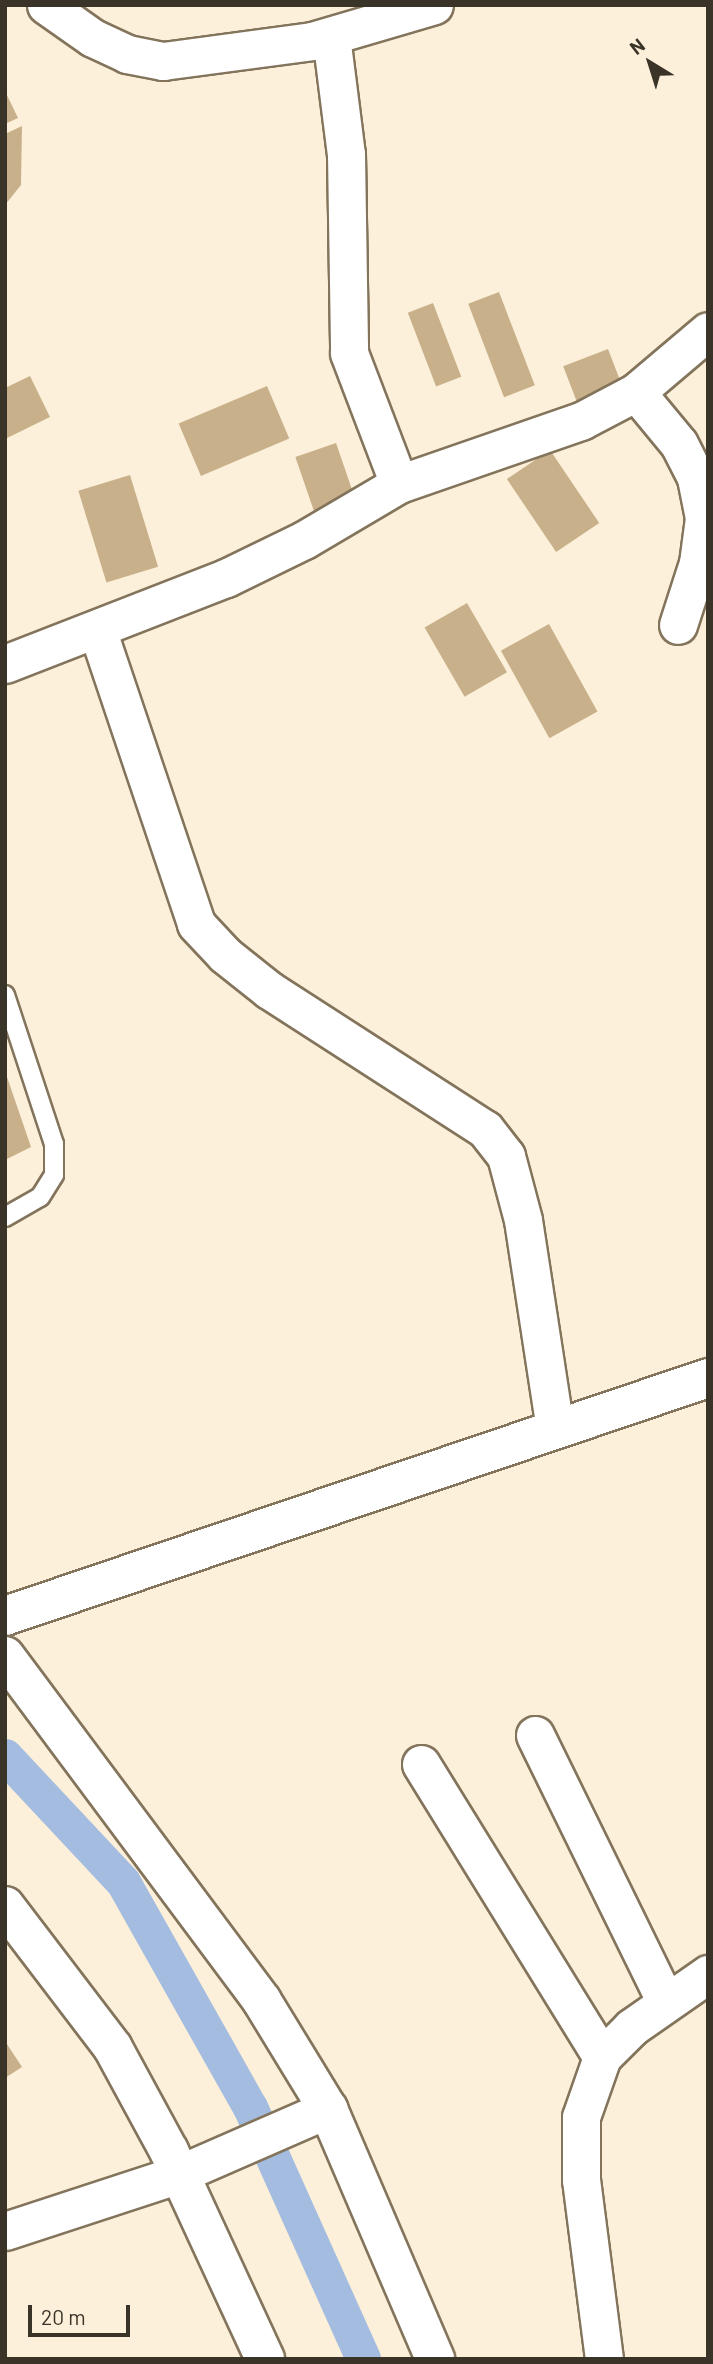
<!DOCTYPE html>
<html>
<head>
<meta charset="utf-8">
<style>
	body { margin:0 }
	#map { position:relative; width:713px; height:2364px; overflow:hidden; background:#fdf0da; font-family:Barlow,sans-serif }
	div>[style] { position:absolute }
	.canal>* { height:35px; margin:-17.5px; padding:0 17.5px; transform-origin:17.5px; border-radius:17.5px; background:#a3bce0 }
	.building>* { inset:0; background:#c8b18a; transform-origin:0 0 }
	.roads { filter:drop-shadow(2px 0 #83745b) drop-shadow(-2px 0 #83745b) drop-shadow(0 2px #83745b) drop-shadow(0 -2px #83745b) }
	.service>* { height:18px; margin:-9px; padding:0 9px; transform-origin:9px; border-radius:9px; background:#fff }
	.minor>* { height:37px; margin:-18.5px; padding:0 18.5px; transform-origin:18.5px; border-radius:18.5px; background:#fff }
	.tertiary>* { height:38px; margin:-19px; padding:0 19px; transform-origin:19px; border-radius:19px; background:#fff }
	span { translate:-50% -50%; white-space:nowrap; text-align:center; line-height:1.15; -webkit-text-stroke:5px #fdf0da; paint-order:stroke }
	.frame { position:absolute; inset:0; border:7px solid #393328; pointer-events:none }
	.north { position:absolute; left:615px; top:28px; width:70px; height:70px; -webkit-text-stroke:5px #fdf0da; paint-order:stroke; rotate:322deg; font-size:19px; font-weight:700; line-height:28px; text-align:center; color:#393328 }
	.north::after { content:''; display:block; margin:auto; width:24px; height:32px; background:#393328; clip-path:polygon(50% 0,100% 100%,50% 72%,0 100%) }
	.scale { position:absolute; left:28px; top:2305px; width:102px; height:32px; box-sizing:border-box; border:4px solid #393328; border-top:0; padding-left:9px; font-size:21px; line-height:24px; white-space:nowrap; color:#393328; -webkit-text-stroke:5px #fdf0da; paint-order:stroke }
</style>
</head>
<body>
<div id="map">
	<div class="canal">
		<i style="left:5px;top:1756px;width:173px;rotate:46.9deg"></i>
		<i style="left:123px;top:1882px;width:258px;rotate:60.6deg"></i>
		<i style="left:250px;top:2107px;width:276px;rotate:65.8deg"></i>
	</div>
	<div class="building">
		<i style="clip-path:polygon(5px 91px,18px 118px,5px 124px)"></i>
		<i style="clip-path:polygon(22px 126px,21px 185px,5px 205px,5px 134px)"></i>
		<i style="left:499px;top:292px;width:100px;height:33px;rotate:69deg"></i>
		<i style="left:433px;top:303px;width:79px;height:27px;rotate:69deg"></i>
		<i style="left:608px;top:349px;width:44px;height:48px;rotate:69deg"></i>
		<i style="clip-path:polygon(30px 376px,50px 417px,5px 439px,5px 388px)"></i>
		<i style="left:267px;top:386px;width:57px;height:96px;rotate:67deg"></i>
		<i style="left:336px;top:443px;width:65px;height:43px;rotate:71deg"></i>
		<i style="left:550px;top:450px;width:88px;height:52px;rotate:56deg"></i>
		<i style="left:130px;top:475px;width:96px;height:54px;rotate:73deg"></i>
		<i style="left:467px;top:603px;width:80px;height:49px;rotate:60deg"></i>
		<i style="left:549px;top:624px;width:100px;height:55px;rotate:61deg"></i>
		<i style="clip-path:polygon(5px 1071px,31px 1147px,5px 1160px)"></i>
		<i style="clip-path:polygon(5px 2041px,22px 2067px,5px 2078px)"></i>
	</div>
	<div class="roads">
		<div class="service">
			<i style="left:5px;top:995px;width:157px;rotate:71.8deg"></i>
			<i style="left:54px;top:1144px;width:31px;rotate:90deg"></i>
			<i style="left:54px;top:1175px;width:26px;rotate:122deg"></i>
			<i style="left:40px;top:1197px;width:40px;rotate:150.3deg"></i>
		</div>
		<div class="minor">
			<i style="left:46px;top:5px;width:57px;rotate:35.1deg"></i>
			<i style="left:93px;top:38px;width:38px;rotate:25deg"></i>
			<i style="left:127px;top:54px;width:37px;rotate:11deg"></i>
			<i style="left:163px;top:61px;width:150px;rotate:-7.6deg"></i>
			<i style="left:312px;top:41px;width:127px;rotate:-16.4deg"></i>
			<i style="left:331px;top:36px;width:119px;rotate:82.8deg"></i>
			<i style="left:346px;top:154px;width:199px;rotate:89.1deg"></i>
			<i style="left:349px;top:353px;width:140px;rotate:69.1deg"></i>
			<i style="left:636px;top:392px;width:67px;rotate:50.4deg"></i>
			<i style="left:679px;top:444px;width:38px;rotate:63deg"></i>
			<i style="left:696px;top:478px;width:41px;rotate:78.7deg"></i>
			<i style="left:704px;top:518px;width:45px;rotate:97.6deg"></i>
			<i style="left:698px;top:563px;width:65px;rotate:107.9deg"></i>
			<i style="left:97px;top:629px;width:311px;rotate:71.4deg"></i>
			<i style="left:196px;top:924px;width:42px;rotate:46.9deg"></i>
			<i style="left:225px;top:955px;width:56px;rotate:38.5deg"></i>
			<i style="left:269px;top:990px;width:257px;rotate:32.8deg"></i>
			<i style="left:485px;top:1129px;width:34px;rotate:52deg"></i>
			<i style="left:506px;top:1156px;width:66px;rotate:75.1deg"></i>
			<i style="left:523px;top:1220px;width:211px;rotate:81.3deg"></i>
			<i style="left:5px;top:664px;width:237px;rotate:-21.3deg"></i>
			<i style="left:226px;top:578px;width:87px;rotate:-26deg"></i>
			<i style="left:304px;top:540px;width:110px;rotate:-30.5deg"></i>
			<i style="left:399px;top:484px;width:193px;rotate:-19.1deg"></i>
			<i style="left:581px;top:421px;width:62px;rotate:-27.8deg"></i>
			<i style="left:636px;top:392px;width:94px;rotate:-40.3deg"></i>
			<i style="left:535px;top:1735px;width:297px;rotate:63.9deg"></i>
			<i style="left:421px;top:1764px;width:344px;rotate:58.3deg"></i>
			<i style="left:5px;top:2231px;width:183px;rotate:-18.1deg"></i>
			<i style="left:179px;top:2174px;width:163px;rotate:-23.6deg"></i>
			<i style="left:604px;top:2359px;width:180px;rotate:-97.3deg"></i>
			<i style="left:581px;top:2180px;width:63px;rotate:-90deg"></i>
			<i style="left:581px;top:2117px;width:64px;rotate:-70.7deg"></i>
			<i style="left:602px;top:2057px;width:42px;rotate:-45deg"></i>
			<i style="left:632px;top:2027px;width:93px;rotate:-34.9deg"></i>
		</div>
		<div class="tertiary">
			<i style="left:5px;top:1616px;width:742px;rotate:-18.7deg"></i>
			<i style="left:5px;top:1656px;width:430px;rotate:53.3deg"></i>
			<i style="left:262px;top:2001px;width:127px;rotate:58.6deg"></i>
			<i style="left:328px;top:2109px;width:272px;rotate:66.8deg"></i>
			<i style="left:5px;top:1906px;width:178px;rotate:52.7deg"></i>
			<i style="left:113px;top:2048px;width:117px;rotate:61.5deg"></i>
			<i style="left:169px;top:2151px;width:229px;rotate:65.2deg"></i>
		</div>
	</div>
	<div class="frame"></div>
	<div class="north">N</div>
	<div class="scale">20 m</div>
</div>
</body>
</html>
